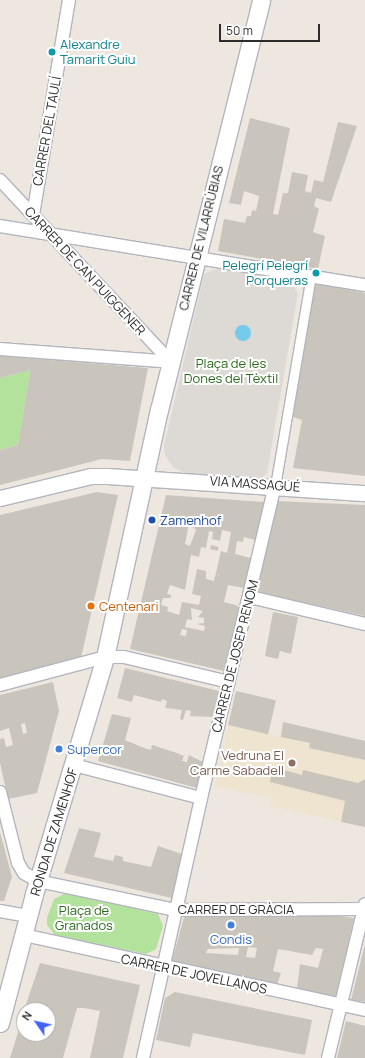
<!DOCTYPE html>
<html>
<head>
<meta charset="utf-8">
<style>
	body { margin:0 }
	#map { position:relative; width:365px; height:1058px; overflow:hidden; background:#ede7df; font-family:Manrope,sans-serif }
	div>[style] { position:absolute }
	.education>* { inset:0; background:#eee4cf }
	.green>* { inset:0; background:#b3e29d }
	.plaza>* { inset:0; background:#dddad5 }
	.water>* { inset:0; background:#74cbec }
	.round { border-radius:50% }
	.building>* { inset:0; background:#c9c5bd; transform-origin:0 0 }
	.roads { filter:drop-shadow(1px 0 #b2b5bf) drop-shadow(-1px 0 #b2b5bf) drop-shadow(0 1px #b2b5bf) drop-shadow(0 -1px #b2b5bf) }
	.pedestrian>* { height:9px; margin:-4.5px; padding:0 4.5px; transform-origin:4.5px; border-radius:4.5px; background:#fff }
	.minor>* { height:12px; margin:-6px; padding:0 6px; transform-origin:6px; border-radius:6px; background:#fff }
	.tertiary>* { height:15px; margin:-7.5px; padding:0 7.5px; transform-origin:7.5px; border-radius:7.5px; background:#fff }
	.secondary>* { height:17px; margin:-8.5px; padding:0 8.5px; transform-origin:8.5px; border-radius:8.5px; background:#fff }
	.dots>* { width:11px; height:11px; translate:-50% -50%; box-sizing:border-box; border:2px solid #fff; border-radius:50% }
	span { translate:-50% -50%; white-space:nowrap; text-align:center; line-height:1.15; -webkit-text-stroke:4px #fff; paint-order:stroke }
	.culture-label { font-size:13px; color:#0d838f }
	.left { translate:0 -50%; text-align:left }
	.right { translate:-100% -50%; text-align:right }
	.street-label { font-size:13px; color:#2c2c2c }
	.park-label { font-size:13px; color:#2b691c }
	.transit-label { font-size:13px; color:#164399 }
	.food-label { font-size:13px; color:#c56008 }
	.shop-label { font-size:13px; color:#366cbe }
	.education-label { font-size:13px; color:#785e54 }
	.north { position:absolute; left:16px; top:1002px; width:40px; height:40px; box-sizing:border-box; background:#fff; border:1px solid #ababab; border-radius:50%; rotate:304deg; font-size:11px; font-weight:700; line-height:16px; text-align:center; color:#2c2c2c }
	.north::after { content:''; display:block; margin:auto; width:14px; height:18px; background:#4362f6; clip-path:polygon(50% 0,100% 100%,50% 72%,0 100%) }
	.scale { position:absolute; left:219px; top:24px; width:101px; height:18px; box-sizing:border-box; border:2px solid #2c2c2c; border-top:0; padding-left:5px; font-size:12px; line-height:14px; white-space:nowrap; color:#2c2c2c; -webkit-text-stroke:3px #fff; paint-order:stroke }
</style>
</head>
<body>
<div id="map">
	<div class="education">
		<i style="clip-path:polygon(283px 722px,365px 741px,365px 827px,270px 806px,271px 798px,214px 786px,228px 725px,280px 737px)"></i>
	</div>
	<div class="green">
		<i style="clip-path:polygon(30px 370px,18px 445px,0 450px,0 378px)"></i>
		<i style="clip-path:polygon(66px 893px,158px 914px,163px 926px,156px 949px,146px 954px,55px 935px,47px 925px,47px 918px,54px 899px)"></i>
	</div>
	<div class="plaza">
		<i style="clip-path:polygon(219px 268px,288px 279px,298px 293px,267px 473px,262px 478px,185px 473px,174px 468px,165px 455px,164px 446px,204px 274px)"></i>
	</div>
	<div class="water">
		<i class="round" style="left:235px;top:325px;width:16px;height:16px"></i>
	</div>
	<div class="building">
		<i style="clip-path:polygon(250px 118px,290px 128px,273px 214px,278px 215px,283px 193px,288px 193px,292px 172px,308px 175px,305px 191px,311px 193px,314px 180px,323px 182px,338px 122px,357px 126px,331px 202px,316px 198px,314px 206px,319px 209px,313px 232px,325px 236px,318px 269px,218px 251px,224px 219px,245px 223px,247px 216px,251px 216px,252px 210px,256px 211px,259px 196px,244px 191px,241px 205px,229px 203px)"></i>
		<i style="clip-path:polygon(315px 283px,365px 293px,365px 476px,293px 468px,302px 420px,293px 417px)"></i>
		<i style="clip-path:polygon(0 356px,148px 368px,130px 461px,102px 459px,0 485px,0 450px,18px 445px,30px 370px,0 378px)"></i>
		<i style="clip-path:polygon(97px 492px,118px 495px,81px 658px,0 679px,0 515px)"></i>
		<i style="clip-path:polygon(evenodd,166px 495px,264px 502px,255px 540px,244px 537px,243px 542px,237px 541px,235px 554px,251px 558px,244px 588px,228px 585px,224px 602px,239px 606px,224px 671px,130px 649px,166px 495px,189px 523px,196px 530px,190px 546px,185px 544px,189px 523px,166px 495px,222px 530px,231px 532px,227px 553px,221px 551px,214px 581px,206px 579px,206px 571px,197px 569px,192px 594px,201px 596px,199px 605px,182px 602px,179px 615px,167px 611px,168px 607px,161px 605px,163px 598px,171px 598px,171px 595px,167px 594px,170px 585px,185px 590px,191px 555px,199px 557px,201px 547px,206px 548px,209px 531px,213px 532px,212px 539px,220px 541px,222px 530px,166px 495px,191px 608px,203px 611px,198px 617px,204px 618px,204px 623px,197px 624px,205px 626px,204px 631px,185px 627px,187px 619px,192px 620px,191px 608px,166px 495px,182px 629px,187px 630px,186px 636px,180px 635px,182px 629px)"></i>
		<i style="clip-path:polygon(277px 501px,365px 505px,365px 616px,257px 592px)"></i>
		<i style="left:211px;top:545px;width:8px;height:4px;rotate:14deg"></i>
		<i style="clip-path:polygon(273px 612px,298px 617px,291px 654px,280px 651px,278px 659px,265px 656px)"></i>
		<i style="clip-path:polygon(125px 668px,219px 691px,213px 717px,190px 716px,191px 711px,186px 710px,183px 720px,180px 719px,182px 710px,165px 708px,167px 701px,162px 699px,161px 702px,134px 695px,132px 702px,117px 698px)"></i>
		<i style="clip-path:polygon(evenodd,53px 682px,59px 711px,37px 793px,8px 799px,0 763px,0 739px,4px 738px,6px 747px,13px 745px,9px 728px,0 731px,0 695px,53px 682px,25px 723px,27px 733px,23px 734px,21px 724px,25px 723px)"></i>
		<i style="left:236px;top:691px;width:41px;height:35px;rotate:13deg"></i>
		<i style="clip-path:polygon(112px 714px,131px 718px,125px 740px,144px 748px,151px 750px,152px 745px,177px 753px,184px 756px,182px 761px,187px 762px,189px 755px,203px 762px,197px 788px,98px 761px)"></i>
		<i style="clip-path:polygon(283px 722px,365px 741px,365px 760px,309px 748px,310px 743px,281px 737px)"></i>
		<i style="clip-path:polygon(273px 767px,302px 775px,303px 770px,358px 783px,365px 779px,365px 827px,341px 822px,345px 801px,270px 782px)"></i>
		<i style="clip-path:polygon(79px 828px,101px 833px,94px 857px,113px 861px,115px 855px,123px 857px,123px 861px,151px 867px,158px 846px,182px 854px,172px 898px,64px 873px)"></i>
		<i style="clip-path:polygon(0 832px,12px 877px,4px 901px,0 901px)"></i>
		<i style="clip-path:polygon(evenodd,329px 915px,354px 918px,336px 996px,297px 989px,300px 964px,318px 968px,323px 949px,316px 948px,312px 955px,278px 949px,273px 971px,281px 973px,277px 985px,172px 961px,184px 917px,329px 915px,248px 947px,257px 948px,255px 958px,246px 957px,248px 947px,329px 915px,239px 948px,238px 955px,206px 953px,208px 949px,239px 948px)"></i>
		<i style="clip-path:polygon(365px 944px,365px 1002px,351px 1000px)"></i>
		<i style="clip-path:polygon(40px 963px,140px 985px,123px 1058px,90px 1058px,100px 1011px,83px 1008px,77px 1008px,63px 1058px,10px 1058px,24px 1013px,24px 1034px,48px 1034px,48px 1010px,24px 1010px)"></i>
		<i style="clip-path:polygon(175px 992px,312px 1020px,305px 1055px,193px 1033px,190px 1047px,156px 1040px,165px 998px)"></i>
		<i style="clip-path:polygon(346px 1021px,365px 1026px,365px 1058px,337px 1058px)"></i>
	</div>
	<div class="roads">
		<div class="pedestrian">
			<i style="left:275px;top:486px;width:213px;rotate:-80.3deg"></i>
		</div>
		<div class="minor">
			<i style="left:0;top:180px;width:250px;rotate:46.8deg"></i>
			<i style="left:33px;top:215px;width:218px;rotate:-80.5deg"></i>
			<i style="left:0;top:226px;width:370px;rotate:9.2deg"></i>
			<i style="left:0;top:349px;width:171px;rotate:4.3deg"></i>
			<i style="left:250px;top:597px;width:118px;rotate:13.2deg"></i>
			<i style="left:0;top:685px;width:109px;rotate:-14.9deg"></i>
			<i style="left:105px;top:657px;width:19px"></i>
			<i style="left:124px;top:657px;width:108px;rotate:13.4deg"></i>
			<i style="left:74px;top:765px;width:131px;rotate:14.6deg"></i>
			<i style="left:0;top:792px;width:73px;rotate:75.8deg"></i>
			<i style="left:18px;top:863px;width:12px;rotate:59deg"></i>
			<i style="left:24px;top:873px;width:16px;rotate:30deg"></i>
			<i style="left:38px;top:881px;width:141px;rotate:11.9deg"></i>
			<i style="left:176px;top:910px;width:189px;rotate:-0.3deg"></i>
			<i style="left:0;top:911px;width:29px;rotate:10deg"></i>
			<i style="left:24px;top:935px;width:349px;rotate:12.4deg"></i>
			<i style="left:143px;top:1058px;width:266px;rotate:-77.4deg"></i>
			<i style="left:201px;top:798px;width:321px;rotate:-76.7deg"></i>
			<i style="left:328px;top:1058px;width:158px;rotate:-76.5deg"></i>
		</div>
		<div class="tertiary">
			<i style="left:0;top:498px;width:94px;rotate:-13.6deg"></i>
			<i style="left:91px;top:476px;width:16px"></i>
			<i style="left:107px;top:476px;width:259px;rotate:3.8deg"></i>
		</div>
		<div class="secondary">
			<i style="left:0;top:1023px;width:133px;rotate:-75.2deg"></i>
			<i style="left:34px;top:894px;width:247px;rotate:-73.3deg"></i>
			<i style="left:105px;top:657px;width:253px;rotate:-77.7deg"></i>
			<i style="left:159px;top:410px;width:422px;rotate:-76deg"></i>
		</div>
	</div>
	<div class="dots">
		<i style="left:52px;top:52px;background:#0f9aa8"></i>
		<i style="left:316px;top:273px;background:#0f9aa8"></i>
		<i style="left:152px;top:520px;background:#1a4fb4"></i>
		<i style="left:91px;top:606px;background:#e8710a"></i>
		<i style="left:59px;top:749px;background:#3f7fe0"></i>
		<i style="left:292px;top:763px;background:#8d6e63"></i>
		<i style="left:231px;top:925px;background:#3f7fe0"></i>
	</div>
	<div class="culture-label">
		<span class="left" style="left:60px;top:52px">Alexandre<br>Tamarit Guiu</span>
		<span class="right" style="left:308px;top:273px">Pelegrí Pelegrí<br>Porqueras</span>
	</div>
	<div class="street-label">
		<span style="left:47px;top:131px;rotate:-80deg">CARRER DEL TAULÍ</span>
		<span style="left:201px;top:238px;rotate:-76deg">CARRER DE VILARRÚBIAS</span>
		<span style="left:85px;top:271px;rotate:47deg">CARRER DE CAN PUIGGENER</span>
		<span style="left:255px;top:484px;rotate:4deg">VIA MASSAGUÉ</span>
		<span style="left:235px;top:656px;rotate:-76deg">CARRER DE JOSEP RENOM</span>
		<span style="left:54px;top:832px;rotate:-73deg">RONDA DE ZAMENHOF</span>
		<span style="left:236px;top:909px">CARRER DE GRÀCIA</span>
		<span style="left:194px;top:974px;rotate:12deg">CARRER DE JOVELLANOS</span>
	</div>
	<div class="park-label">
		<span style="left:231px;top:371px">Plaça de les<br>Dones del Tèxtil</span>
		<span style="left:84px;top:918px">Plaça de<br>Granados</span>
	</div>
	<div class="transit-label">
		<span class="left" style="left:160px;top:520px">Zamenhof</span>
	</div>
	<div class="food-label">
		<span class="left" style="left:99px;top:606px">Centenari</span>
	</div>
	<div class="shop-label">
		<span class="left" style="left:67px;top:749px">Supercor</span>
		<span style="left:231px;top:939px">Condis</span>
	</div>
	<div class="education-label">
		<span class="right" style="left:284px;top:763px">Vedruna El<br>Carme Sabadell</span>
	</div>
	<div class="north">N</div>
	<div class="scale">50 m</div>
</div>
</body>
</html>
